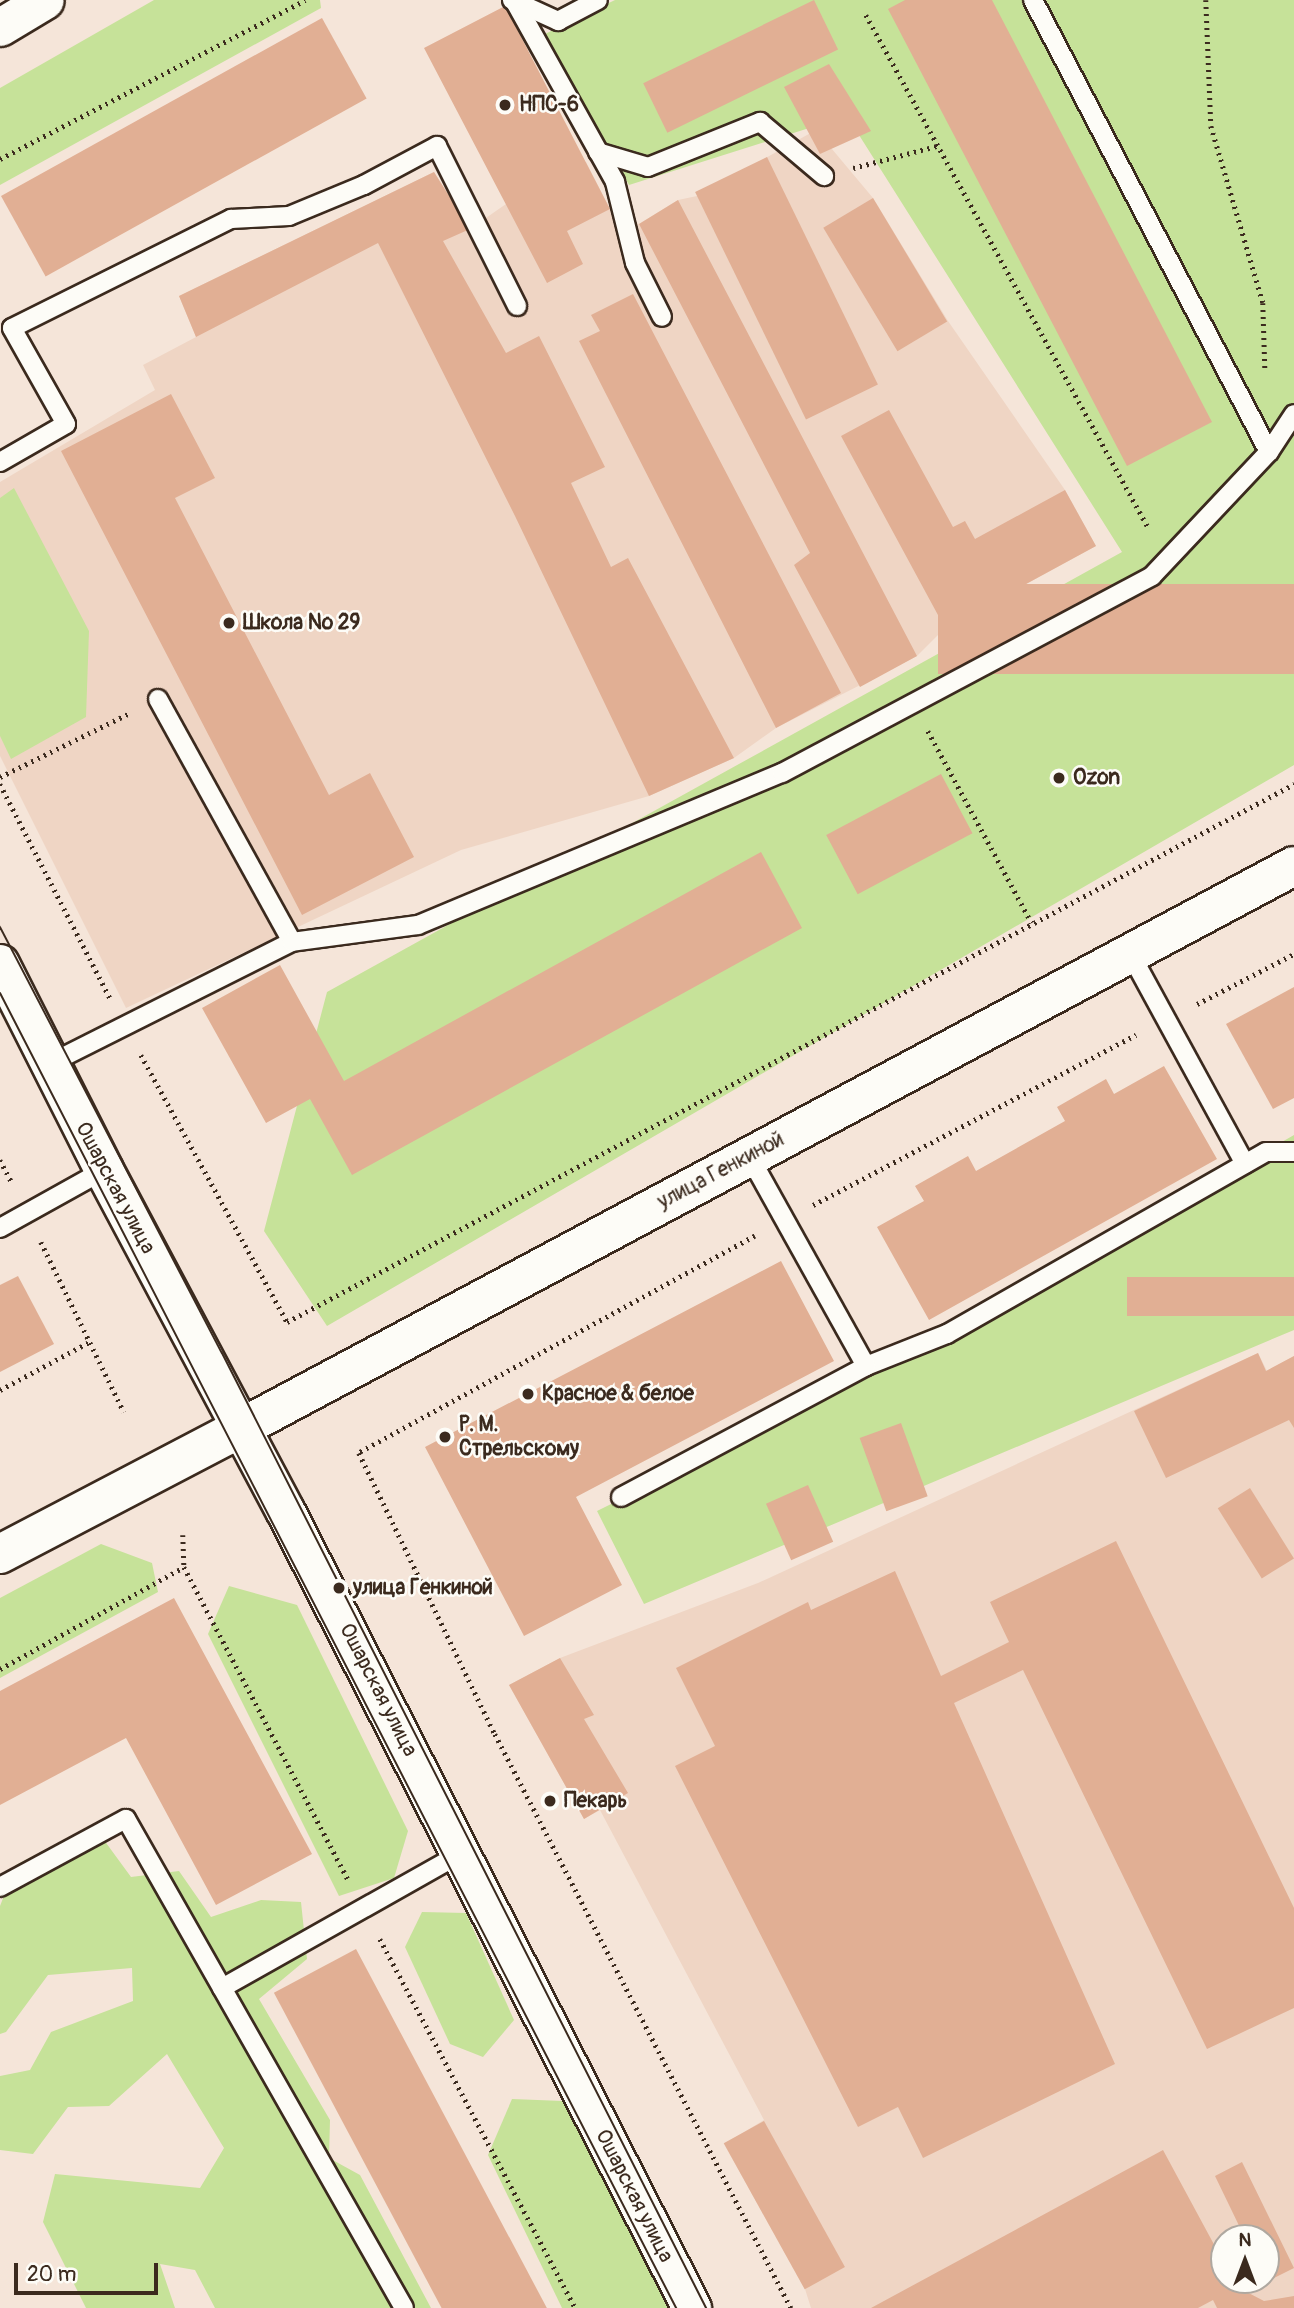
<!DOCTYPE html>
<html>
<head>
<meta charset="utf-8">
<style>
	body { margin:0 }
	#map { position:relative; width:1294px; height:2308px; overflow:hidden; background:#f5e5d9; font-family:Pangolin,sans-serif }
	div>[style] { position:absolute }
	.built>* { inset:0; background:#efd5c4 }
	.green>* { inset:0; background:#c6e299 }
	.building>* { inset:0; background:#e1af94; transform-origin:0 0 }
	.path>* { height:4.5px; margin-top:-2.25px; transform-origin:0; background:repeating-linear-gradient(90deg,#3b2a1e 0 2px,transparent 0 7px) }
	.roads { filter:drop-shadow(2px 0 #3b2a1e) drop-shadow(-2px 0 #3b2a1e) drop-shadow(0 2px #3b2a1e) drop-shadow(0 -2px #3b2a1e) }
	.lane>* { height:18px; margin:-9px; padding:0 9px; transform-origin:9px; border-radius:9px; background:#fdfcf7 }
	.street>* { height:37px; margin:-18.5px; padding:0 18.5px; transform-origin:18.5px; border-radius:18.5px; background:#fdfcf7 }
	.secondary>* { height:38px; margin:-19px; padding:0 19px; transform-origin:19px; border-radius:19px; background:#fdfcf7 }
	.tram>* { height:2px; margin:-1px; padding:0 1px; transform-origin:1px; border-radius:1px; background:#3b2a1e }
	.dots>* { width:19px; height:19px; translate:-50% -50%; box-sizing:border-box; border:4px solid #fdfcf7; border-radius:50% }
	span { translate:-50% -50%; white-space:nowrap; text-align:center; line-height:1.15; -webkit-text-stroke:5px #fdfcf7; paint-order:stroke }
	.poi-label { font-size:21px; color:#3b2a1e; font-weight:700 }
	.left { translate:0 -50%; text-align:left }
	.street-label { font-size:21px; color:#3b2a1e }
	.north { position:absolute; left:1210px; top:2224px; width:70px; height:70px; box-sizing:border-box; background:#fdfcf7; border:2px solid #afa8a0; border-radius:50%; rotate:0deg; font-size:19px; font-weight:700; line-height:28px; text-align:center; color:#3b2a1e }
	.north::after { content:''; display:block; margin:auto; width:24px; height:32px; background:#3b2a1e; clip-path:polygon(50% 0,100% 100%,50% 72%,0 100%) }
	.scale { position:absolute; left:14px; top:2263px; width:144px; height:32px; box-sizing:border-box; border:4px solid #3b2a1e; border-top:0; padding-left:9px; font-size:21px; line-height:24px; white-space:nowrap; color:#3b2a1e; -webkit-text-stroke:5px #fdfcf7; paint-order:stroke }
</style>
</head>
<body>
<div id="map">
	<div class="built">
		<i style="clip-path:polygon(816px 130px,873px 198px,948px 321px,1065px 490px,1096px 546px,945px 628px,917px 656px,776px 728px,734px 758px,649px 796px,461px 850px,126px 1008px,0 756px,0 482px,155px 390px,143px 365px,196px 337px,179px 296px,434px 172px,470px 229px,506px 204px,586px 162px,610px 209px,639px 224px,678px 200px,697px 196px)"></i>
		<i style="clip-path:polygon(evenodd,1258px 1353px,1267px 1371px,1294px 1356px,1294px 2308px,811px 2308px,805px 2289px,724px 2144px,764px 2120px,600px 1810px,584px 1819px,509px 1685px,560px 1658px,758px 1583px,1258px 1353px,1224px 2238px,1266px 2238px,1266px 2280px,1224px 2280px,1224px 2238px)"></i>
	</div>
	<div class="green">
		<i style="clip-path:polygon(154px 0,320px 0,321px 8px,0 185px,0 88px)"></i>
		<i style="clip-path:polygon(615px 0,1294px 0,1294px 765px,327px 1326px,264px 1231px,327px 992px,1122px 552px,847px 116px,629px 185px,545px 34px)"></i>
		<i style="clip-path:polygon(14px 488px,89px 631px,86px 717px,11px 759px,0 736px,0 498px)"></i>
		<i style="clip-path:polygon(1294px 1135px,1294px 1330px,644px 1604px,597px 1511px,874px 1374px)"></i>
		<i style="clip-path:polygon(101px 1544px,152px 1563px,158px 1592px,0 1678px,0 1598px)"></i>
		<i style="clip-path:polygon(229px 1586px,297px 1605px,408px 1831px,394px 1878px,339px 1896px,208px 1634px)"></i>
		<i style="clip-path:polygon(93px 1825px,131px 1877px,179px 1871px,211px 1917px,261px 1900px,301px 1902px,307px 1959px,259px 1999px,330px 2120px,329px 2158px,360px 2175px,431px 2308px,215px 2308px,195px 2270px,160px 2264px,175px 2308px,86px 2308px,43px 2222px,55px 2174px,200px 2188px,224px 2148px,167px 2054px,109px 2106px,68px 2107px,33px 2154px,0 2150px,0 2076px,30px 2070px,51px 2032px,133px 2001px,132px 1968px,48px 1975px,6px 2032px,0 2034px,0 1906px,16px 1865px)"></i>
		<i style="clip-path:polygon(422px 1912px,466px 1913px,514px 2020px,483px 2057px,450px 2044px,405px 1947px)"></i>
		<i style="clip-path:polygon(512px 2099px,563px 2101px,671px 2308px,562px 2308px,488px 2155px)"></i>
	</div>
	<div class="building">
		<i style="left:814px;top:0;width:55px;height:190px;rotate:64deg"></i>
		<i style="clip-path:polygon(905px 0,992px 0,1212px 422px,1127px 466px,888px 9px)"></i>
		<i style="clip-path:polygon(505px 6px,610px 209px,567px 231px,583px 264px,547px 283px,424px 48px)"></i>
		<i style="left:322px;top:18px;width:92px;height:367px;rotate:61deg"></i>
		<i style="clip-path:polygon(829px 64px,871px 131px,820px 154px,784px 87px)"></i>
		<i style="left:767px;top:157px;width:253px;height:80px;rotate:64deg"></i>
		<i style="clip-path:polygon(434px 172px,470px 229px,443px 241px,506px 353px,539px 336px,605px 467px,571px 483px,611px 567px,628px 558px,734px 758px,649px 796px,515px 516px,378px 243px,196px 337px,179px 296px)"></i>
		<i style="left:873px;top:198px;width:144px;height:58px;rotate:59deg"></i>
		<i style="clip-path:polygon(678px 200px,917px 656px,860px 687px,794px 565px,810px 553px,639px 224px)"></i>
		<i style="clip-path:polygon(633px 294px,841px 693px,776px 728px,579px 341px,600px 331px,591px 315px)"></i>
		<i style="clip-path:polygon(171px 394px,215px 478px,175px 498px,329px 795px,370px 773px,414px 857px,302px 915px,61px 451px)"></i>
		<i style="clip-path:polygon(889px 410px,953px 527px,965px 521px,975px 539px,1065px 490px,1096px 546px,945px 628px,841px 436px)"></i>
		<i style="left:1294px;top:584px;width:90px;height:356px;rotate:90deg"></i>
		<i style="left:941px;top:774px;width:67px;height:130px;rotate:62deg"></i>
		<i style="clip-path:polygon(761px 852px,802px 928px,352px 1175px,310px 1099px,266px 1123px,202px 1008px,280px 965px,344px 1081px)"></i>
		<i style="clip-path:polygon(1294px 987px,1294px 1098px,1273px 1109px,1226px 1024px)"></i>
		<i style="clip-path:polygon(1164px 1066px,1217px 1159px,929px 1320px,877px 1227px,924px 1201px,915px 1186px,968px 1156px,976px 1171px,1065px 1121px,1057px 1107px,1106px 1079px,1114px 1094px)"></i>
		<i style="clip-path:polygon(781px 1261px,834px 1361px,576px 1497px,622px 1585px,524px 1636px,425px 1447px)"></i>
		<i style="clip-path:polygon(18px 1276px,54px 1344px,0 1372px,0 1285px)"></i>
		<i style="left:1294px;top:1277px;width:39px;height:167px;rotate:90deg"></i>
		<i style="clip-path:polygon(1258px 1353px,1266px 1371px,1294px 1356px,1294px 1428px,1289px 1420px,1166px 1478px,1134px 1411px)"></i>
		<i style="left:901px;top:1423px;width:78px;height:44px;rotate:70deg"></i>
		<i style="left:808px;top:1485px;width:62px;height:46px;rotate:66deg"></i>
		<i style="left:1250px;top:1488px;width:83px;height:38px;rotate:58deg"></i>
		<i style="clip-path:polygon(1116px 1541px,1294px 1908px,1294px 2008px,1207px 2049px,1023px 1670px,954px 1703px,1115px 2064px,923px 2158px,898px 2107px,858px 2127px,675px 1766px,715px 1746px,676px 1668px,808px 1602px,811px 1610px,895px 1571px,941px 1676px,1009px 1642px,990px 1602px)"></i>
		<i style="clip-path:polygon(174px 1598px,312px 1854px,216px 1905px,126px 1738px,0 1805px,0 1691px)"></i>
		<i style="clip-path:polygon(560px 1658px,594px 1715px,584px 1719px,628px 1793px,584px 1819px,509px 1685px)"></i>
		<i style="left:356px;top:1949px;width:407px;height:93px;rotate:62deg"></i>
		<i style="left:764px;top:2121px;width:167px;height:46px;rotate:61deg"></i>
		<i style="clip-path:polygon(1163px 2150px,1224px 2263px,1224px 2280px,1233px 2280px,1237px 2287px,1264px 2301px,1294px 2296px,1294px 2308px,1217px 2308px,1213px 2300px,1198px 2308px,871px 2308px)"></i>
		<i style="clip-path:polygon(1242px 2162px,1294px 2268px,1266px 2282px,1266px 2238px,1245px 2238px,1215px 2176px)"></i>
	</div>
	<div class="path">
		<i style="left:1206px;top:0;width:126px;rotate:87.7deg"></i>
		<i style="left:1211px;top:126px;width:184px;rotate:73.6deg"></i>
		<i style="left:1263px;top:303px;width:65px;rotate:88.2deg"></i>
		<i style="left:866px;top:15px;width:587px;rotate:61.16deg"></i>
		<i style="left:0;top:159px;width:344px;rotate:-27.5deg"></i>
		<i style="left:853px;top:168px;width:87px;rotate:-14.7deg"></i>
		<i style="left:928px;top:731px;width:218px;rotate:61.6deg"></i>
		<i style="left:0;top:777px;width:143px;rotate:-26.2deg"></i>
		<i style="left:0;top:784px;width:241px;rotate:62.8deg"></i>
		<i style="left:1197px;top:1004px;width:109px;rotate:-27.3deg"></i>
		<i style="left:141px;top:1055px;width:304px;rotate:61.3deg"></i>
		<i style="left:287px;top:1322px;width:1142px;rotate:-28.11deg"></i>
		<i style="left:0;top:1160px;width:27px;rotate:62deg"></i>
		<i style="left:813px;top:1205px;width:365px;rotate:-27.8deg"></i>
		<i style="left:755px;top:1236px;width:452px;rotate:151.3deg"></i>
		<i style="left:359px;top:1453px;width:312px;rotate:64.2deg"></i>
		<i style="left:495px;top:1734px;width:646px;rotate:62.72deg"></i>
		<i style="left:41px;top:1242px;width:189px;rotate:64deg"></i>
		<i style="left:0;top:1390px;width:101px;rotate:-28.3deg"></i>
		<i style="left:183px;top:1535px;width:32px;rotate:88deg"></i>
		<i style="left:184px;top:1567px;width:352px;rotate:62.3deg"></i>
		<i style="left:0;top:1669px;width:210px;rotate:-29deg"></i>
		<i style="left:380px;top:1939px;width:417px;rotate:62.1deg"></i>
	</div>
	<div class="roads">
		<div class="lane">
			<i style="left:512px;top:0;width:51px;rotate:24.5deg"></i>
			<i style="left:558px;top:21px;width:45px;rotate:-27.7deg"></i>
			<i style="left:1033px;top:0;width:510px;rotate:62.43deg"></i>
			<i style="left:515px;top:2px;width:206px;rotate:60.9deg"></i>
			<i style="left:615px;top:182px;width:83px;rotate:76.1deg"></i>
			<i style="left:635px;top:263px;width:60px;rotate:63.4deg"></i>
			<i style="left:598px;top:152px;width:52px;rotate:16.7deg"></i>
			<i style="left:648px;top:167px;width:121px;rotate:-21.9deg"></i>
			<i style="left:760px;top:122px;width:84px;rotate:40.2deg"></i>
			<i style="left:0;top:462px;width:76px;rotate:-29.9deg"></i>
			<i style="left:66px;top:424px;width:110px;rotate:-119.4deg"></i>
			<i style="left:12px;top:328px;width:245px;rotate:-26.5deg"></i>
			<i style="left:231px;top:219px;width:58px;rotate:-3deg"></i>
			<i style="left:289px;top:216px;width:81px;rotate:-22.5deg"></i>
			<i style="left:364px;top:185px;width:83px;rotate:-28.1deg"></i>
			<i style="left:437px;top:146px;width:179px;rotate:63.4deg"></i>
			<i style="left:158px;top:699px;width:277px;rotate:61.1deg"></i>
			<i style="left:1130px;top:953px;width:240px;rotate:61.4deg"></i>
			<i style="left:51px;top:1063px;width:270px;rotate:-26.7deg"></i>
			<i style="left:292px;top:942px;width:127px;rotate:-7.7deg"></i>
			<i style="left:418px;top:925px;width:394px;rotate:-22.7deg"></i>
			<i style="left:782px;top:773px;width:419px;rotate:-28deg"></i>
			<i style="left:1152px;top:576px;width:170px;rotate:-46.7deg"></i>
			<i style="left:1269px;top:452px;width:45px;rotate:-56.7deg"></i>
			<i style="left:0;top:1228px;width:119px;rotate:-29.1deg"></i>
			<i style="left:866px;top:1366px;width:87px;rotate:-21.6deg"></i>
			<i style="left:947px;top:1334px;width:367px;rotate:-29.7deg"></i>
			<i style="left:1266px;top:1152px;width:28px"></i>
			<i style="left:621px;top:1497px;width:278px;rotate:-28.1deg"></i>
			<i style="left:866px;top:1366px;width:240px;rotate:-119.1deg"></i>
			<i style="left:0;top:1887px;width:143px;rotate:-28.4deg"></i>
			<i style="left:126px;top:1819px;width:562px;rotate:60.38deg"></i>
			<i style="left:222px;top:1988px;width:273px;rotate:-29.4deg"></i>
		</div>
		<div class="street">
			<i style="left:0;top:27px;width:52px;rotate:-31deg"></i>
		</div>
		<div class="secondary">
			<i style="left:0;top:964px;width:231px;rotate:63.2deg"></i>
			<i style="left:104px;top:1170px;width:387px;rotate:62deg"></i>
			<i style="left:286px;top:1512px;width:894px;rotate:62.98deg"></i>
			<i style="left:0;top:1554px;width:257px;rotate:-27.6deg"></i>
			<i style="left:228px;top:1435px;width:1208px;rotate:-28.09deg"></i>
		</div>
	</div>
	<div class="tram">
		<i style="left:0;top:927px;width:480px;rotate:62.5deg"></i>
		<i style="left:222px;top:1353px;width:1071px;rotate:63.12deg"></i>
		<i style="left:0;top:993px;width:1479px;rotate:62.79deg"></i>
	</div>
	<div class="dots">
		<i style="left:505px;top:105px;background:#3b2a1e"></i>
		<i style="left:229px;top:623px;background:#3b2a1e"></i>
		<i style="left:1059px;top:778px;background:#3b2a1e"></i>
		<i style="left:528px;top:1394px;background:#3b2a1e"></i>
		<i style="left:445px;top:1437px;background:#3b2a1e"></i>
		<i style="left:339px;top:1588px;background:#3b2a1e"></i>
		<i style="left:550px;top:1801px;background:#3b2a1e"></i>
	</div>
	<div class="poi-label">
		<span class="left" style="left:519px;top:105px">НПС-6</span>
		<span class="left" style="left:243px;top:623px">Школа № 29</span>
		<span class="left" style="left:1073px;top:778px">Ozon</span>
		<span class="left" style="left:542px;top:1394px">Красное &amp; белое</span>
		<span class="left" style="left:459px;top:1437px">Р. М.<br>Стрельскому</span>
		<span class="left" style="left:353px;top:1588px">улица Генкиной</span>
		<span class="left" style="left:564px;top:1801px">Пекарь</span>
	</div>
	<div class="street-label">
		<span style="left:721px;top:1171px;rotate:-28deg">улица Генкиной</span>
		<span style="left:115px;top:1188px;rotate:62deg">Ошарская улица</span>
		<span style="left:378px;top:1690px;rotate:63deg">Ошарская улица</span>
		<span style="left:634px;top:2196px;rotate:63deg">Ошарская улица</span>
	</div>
	<div class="north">N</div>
	<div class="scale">20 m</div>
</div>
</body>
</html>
